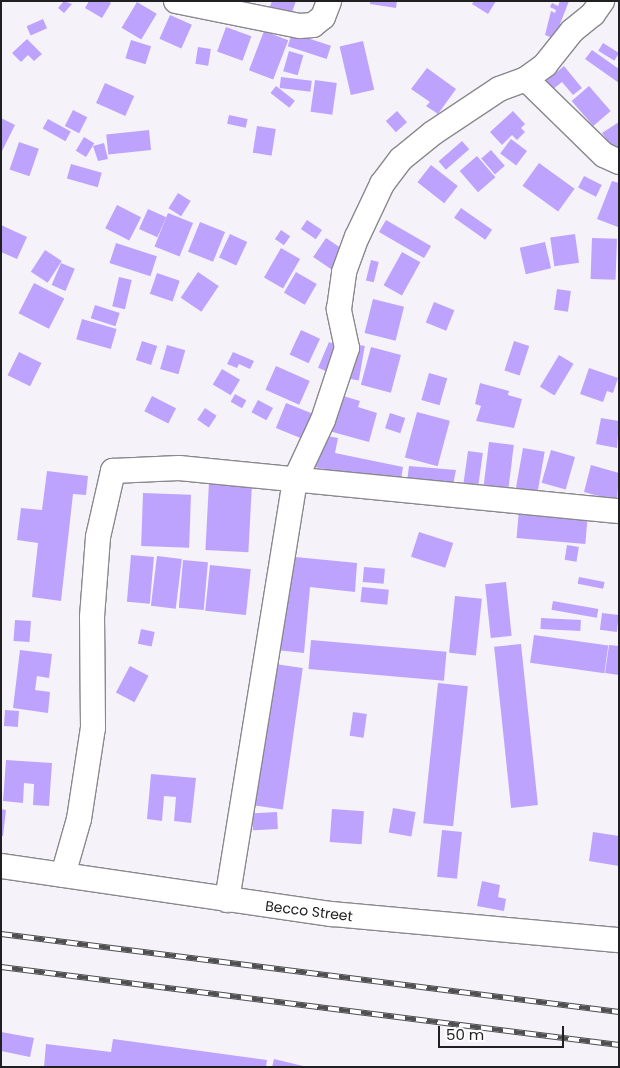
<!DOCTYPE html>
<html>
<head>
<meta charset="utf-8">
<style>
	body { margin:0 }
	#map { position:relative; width:620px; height:1068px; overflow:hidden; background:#f5f3f9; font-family:Poppins,sans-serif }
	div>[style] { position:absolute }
	.building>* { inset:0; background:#bda3fe; transform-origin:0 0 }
	.roads { filter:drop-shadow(1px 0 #89888d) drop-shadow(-1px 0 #89888d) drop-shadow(0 1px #89888d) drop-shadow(0 -1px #89888d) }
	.minor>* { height:24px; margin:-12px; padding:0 12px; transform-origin:12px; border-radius:12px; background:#fff }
	.rail>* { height:5.5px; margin-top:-2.75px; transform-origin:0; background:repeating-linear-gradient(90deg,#fff 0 11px,#4f4f51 0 22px); box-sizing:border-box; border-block:1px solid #4f4f51 }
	span { translate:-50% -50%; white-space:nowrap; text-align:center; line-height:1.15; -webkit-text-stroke:4px #fff; paint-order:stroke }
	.street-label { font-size:14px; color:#202022 }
	.frame { position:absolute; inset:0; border:2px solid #202022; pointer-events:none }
	.scale { position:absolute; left:438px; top:1026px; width:126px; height:22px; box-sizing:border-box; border:2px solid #202022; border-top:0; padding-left:6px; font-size:15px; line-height:18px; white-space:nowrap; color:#202022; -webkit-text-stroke:4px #fff; paint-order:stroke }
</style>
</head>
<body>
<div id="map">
	<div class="building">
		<i style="clip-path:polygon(64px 1px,72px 4px,64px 13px,58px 8px)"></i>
		<i style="clip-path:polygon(89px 1px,108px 1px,111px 3px,102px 18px,85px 8px)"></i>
		<i style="clip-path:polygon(272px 1px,296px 1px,288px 23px,267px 14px)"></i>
		<i style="clip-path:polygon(370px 1px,397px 1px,396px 8px,370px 4px)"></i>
		<i style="clip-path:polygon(474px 1px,496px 1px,488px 14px,472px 4px)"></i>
		<i style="clip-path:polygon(560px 1px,569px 1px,560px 24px,566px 27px,560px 41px,545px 35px,551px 11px,555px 13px,556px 10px,550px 7px,552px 3px,558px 6px)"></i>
		<i style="left:137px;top:2px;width:23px;height:30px;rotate:31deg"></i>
		<i style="left:170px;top:15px;width:24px;height:26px;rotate:24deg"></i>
		<i style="left:43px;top:19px;width:10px;height:18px;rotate:66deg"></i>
		<i style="left:226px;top:27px;width:27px;height:26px;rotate:20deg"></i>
		<i style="left:264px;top:31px;width:26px;height:42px;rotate:21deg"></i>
		<i style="left:292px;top:33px;width:41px;height:14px;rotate:18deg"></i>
		<i style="clip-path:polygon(27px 39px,42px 54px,34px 61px,28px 55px,21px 62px,12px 53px)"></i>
		<i style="left:131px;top:40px;width:21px;height:19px;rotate:17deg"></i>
		<i style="left:363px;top:41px;width:50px;height:24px;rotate:77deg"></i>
		<i style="left:603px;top:43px;width:19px;height:9px;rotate:32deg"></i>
		<i style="left:198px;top:47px;width:13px;height:17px;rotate:9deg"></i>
		<i style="clip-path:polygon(592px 50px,619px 69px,619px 83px,585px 59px)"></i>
		<i style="left:289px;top:51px;width:15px;height:21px;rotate:16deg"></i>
		<i style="clip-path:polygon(564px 66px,582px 88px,573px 95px,562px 82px,548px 93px,541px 85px)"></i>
		<i style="clip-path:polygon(427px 68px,456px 89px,438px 114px,426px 106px,430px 102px,411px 89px)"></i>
		<i style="left:281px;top:77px;width:31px;height:11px;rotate:7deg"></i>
		<i style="left:315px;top:80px;width:22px;height:32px;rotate:8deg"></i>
		<i style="left:105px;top:83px;width:32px;height:22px;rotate:24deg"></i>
		<i style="left:276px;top:86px;width:24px;height:9px;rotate:38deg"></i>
		<i style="left:589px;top:86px;width:33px;height:23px;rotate:49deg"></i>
		<i style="left:73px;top:110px;width:16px;height:18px;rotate:27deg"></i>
		<i style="left:397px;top:111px;width:15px;height:15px;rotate:48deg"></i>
		<i style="clip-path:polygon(513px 111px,525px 124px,521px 128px,525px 132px,517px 140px,512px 135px,502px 145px,490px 132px)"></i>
		<i style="left:229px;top:115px;width:19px;height:9px;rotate:12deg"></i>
		<i style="clip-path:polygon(1px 118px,15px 125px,1px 153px)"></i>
		<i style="left:48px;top:119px;width:26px;height:11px;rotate:29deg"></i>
		<i style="clip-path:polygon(619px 122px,619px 150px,615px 152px,602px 133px)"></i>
		<i style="left:257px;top:126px;width:19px;height:27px;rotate:9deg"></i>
		<i style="left:149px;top:130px;width:20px;height:43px;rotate:84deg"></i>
		<i style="left:84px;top:137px;width:12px;height:16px;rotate:31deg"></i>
		<i style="left:511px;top:139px;width:20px;height:18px;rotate:37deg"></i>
		<i style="left:462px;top:141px;width:11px;height:31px;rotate:49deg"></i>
		<i style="left:19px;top:142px;width:21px;height:29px;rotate:19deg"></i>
		<i style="clip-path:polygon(104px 143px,108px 159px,98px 161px,93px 146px)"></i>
		<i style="left:491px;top:150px;width:21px;height:13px;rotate:49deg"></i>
		<i style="left:477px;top:156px;width:28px;height:23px;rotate:49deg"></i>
		<i style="left:539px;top:163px;width:44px;height:28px;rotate:36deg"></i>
		<i style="left:71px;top:164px;width:32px;height:15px;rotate:16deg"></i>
		<i style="left:431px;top:165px;width:34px;height:22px;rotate:38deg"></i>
		<i style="left:584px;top:176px;width:20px;height:13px;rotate:27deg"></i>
		<i style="clip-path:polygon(612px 181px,619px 183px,618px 227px,597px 219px)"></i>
		<i style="left:178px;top:193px;width:15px;height:18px;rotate:32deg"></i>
		<i style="left:117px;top:205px;width:27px;height:26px;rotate:27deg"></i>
		<i style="left:461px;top:208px;width:38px;height:12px;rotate:35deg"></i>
		<i style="left:148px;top:209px;width:20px;height:22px;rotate:24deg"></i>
		<i style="left:168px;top:213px;width:27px;height:36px;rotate:22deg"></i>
		<i style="left:307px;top:220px;width:18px;height:11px;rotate:34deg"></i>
		<i style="left:386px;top:220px;width:52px;height:14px;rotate:30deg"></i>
		<i style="left:200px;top:222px;width:27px;height:32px;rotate:22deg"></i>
		<i style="clip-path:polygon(1px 225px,27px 237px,17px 259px,1px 252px)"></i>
		<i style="left:281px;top:230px;width:11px;height:11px;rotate:34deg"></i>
		<i style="left:230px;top:234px;width:19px;height:26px;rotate:25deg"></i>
		<i style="left:575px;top:234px;width:29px;height:25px;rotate:82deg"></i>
		<i style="left:326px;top:238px;width:25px;height:23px;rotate:34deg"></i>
		<i style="left:592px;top:238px;width:25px;height:41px;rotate:2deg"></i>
		<i style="left:545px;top:242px;width:27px;height:26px;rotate:77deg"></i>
		<i style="left:116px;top:243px;width:43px;height:21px;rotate:18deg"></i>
		<i style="left:281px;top:248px;width:22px;height:34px;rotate:30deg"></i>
		<i style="left:45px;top:250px;width:20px;height:26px;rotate:33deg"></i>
		<i style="left:402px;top:252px;width:21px;height:38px;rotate:29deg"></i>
		<i style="left:371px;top:260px;width:8px;height:21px;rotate:14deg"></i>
		<i style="left:61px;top:263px;width:15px;height:24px;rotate:23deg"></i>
		<i style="left:198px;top:272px;width:25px;height:31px;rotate:34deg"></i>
		<i style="left:296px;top:272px;width:24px;height:24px;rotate:30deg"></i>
		<i style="left:157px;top:273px;width:24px;height:22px;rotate:19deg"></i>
		<i style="left:119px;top:277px;width:13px;height:30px;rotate:13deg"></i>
		<i style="left:34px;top:283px;width:34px;height:34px;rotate:27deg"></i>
		<i style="left:557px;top:289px;width:14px;height:21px;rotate:8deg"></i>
		<i style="left:373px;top:299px;width:32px;height:35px;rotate:14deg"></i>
		<i style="left:434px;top:302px;width:22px;height:22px;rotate:22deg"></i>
		<i style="left:95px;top:305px;width:26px;height:14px;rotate:18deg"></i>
		<i style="left:82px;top:319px;width:36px;height:21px;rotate:16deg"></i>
		<i style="left:301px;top:330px;width:21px;height:27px;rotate:25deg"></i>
		<i style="left:142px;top:341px;width:16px;height:20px;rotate:18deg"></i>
		<i style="left:514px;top:341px;width:16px;height:31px;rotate:18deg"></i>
		<i style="left:329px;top:342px;width:13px;height:28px;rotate:23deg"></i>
		<i style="left:354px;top:344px;width:11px;height:35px;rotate:10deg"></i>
		<i style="left:167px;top:345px;width:19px;height:25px;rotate:16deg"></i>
		<i style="left:371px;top:347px;width:31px;height:39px;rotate:15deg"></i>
		<i style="left:19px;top:352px;width:25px;height:26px;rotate:26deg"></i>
		<i style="clip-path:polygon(233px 352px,254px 361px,250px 369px,239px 364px,237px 368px,227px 364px)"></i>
		<i style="left:559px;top:355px;width:17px;height:37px;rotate:31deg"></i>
		<i style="left:276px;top:366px;width:37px;height:26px;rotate:24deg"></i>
		<i style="clip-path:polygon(589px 368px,618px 378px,613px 393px,607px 391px,603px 402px,580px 394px)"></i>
		<i style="left:222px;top:369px;width:21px;height:18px;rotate:31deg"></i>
		<i style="left:429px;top:373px;width:19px;height:28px;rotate:16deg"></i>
		<i style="clip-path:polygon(480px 383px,509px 391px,508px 395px,522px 399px,514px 428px,476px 421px,481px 406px,475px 404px)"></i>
		<i style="left:235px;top:394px;width:13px;height:9px;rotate:29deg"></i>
		<i style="clip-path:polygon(340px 395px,360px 401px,358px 407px,377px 413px,369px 442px,329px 431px)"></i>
		<i style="left:152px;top:396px;width:27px;height:17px;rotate:27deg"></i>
		<i style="left:258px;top:400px;width:17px;height:14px;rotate:28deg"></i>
		<i style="left:286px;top:403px;width:37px;height:27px;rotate:22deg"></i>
		<i style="left:205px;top:408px;width:14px;height:14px;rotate:34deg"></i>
		<i style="left:417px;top:412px;width:34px;height:47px;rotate:15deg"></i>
		<i style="left:390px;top:413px;width:16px;height:16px;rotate:18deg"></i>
		<i style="clip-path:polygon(601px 418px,619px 421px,617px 448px,596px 444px)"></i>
		<i style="clip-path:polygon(322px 435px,338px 438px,335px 453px,403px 467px,400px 485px,315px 467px)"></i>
		<i style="left:489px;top:442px;width:25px;height:45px;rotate:7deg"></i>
		<i style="left:523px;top:448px;width:22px;height:43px;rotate:10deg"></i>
		<i style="left:551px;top:450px;width:25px;height:34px;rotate:16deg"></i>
		<i style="left:468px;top:451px;width:15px;height:33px;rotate:8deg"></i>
		<i style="clip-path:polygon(591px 465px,619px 473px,617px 501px,584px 492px)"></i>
		<i style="clip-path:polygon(409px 466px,456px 470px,452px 490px,407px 482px)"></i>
		<i style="clip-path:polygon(47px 471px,88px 476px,86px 495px,73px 494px,61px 601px,32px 597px,38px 543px,17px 540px,21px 508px,42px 510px)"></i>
		<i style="left:209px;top:482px;width:43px;height:68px;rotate:3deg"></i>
		<i style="left:143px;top:493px;width:48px;height:53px;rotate:2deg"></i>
		<i style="left:519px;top:510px;width:69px;height:28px;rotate:5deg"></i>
		<i style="left:419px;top:532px;width:36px;height:26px;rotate:18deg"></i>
		<i style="left:567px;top:545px;width:12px;height:15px;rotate:9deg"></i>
		<i style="left:131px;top:555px;width:23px;height:47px;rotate:5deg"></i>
		<i style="left:157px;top:556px;width:25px;height:50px;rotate:7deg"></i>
		<i style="clip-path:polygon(285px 556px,357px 563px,355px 592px,310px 587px,304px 653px,276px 650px)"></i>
		<i style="left:183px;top:560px;width:25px;height:48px;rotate:5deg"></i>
		<i style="left:210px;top:565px;width:41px;height:46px;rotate:6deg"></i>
		<i style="left:364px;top:567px;width:21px;height:15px;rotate:5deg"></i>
		<i style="left:579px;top:577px;width:26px;height:7px;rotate:11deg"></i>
		<i style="left:506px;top:582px;width:54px;height:21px;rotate:84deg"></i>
		<i style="left:362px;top:587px;width:27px;height:15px;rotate:6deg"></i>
		<i style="left:455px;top:596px;width:27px;height:57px;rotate:6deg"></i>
		<i style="left:553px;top:601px;width:46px;height:9px;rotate:10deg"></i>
		<i style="left:602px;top:613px;width:17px;height:17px;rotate:7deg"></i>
		<i style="left:541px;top:618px;width:40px;height:11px;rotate:3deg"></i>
		<i style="left:15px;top:620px;width:16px;height:21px;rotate:4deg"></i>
		<i style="left:141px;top:629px;width:14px;height:15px;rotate:12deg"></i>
		<i style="left:534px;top:635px;width:75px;height:28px;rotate:8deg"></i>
		<i style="left:311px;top:640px;width:136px;height:29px;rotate:5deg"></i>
		<i style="left:521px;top:644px;width:162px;height:27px;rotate:84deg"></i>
		<i style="clip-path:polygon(609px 645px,619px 646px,619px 675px,605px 673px)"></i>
		<i style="clip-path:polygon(20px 650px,52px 654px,49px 678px,37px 676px,35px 690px,50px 692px,48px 713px,13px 708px)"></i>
		<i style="left:275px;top:664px;width:28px;height:143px;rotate:8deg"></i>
		<i style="left:130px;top:666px;width:21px;height:30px;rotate:28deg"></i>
		<i style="left:438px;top:683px;width:30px;height:141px;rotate:6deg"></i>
		<i style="left:5px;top:710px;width:14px;height:16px;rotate:4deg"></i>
		<i style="left:353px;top:712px;width:14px;height:24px;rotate:8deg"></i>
		<i style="clip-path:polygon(6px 760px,52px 763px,49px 806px,33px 805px,34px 784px,24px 783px,23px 803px,3px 801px)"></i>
		<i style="clip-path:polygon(151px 774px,196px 778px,191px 823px,174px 821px,176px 797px,164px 796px,162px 821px,147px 819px)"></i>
		<i style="left:393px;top:808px;width:23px;height:25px;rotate:10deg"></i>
		<i style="clip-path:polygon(1px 809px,6px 810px,3px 836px,1px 836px)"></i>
		<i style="left:332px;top:809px;width:32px;height:33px;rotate:4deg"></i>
		<i style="left:277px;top:812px;width:17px;height:25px;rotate:87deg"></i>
		<i style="left:442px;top:830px;width:20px;height:47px;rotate:6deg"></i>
		<i style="clip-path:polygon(593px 832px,619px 836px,619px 866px,589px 861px)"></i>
		<i style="clip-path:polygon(482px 881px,500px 885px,498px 897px,506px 899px,504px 911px,477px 906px)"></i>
		<i style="clip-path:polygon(1px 1032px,34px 1038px,30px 1057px,1px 1051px)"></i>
		<i style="clip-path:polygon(113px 1039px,267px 1060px,266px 1067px,44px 1067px,46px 1044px,111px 1052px)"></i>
		<i style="clip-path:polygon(274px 1059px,303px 1066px,303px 1067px,272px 1067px)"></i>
	</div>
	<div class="roads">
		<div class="minor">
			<i style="left:176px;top:1px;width:126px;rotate:11.4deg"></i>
			<i style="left:300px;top:26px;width:13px;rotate:-4deg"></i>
			<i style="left:313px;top:25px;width:13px;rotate:-39deg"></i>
			<i style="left:323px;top:17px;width:17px;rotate:-69deg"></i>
			<i style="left:526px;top:79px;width:109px;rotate:44.3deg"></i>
			<i style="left:604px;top:155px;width:17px;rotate:25deg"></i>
			<i style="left:1px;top:866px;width:334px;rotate:8.3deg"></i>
			<i style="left:332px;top:914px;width:288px;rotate:5.2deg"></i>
			<i style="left:63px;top:875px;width:58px;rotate:-74.1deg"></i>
			<i style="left:79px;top:819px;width:92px;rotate:-81.3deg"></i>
			<i style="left:93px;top:728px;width:111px;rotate:-90.5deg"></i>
			<i style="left:92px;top:617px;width:80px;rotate:-85.7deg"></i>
			<i style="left:98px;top:537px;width:68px;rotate:-77.2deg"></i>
			<i style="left:113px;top:471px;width:66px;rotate:-2.6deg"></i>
			<i style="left:179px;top:468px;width:442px;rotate:5.6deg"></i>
			<i style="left:227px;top:900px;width:425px;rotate:-80.8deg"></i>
			<i style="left:295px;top:480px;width:66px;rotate:-65deg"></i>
			<i style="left:323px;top:420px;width:76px;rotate:-71.6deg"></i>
			<i style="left:347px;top:348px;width:40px;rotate:-102deg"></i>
			<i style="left:339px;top:309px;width:37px;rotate:-82deg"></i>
			<i style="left:344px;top:272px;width:37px;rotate:-70deg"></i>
			<i style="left:357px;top:237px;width:59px;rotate:-64.7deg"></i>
			<i style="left:382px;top:184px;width:31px;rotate:-53deg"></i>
			<i style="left:401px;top:159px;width:41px;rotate:-39.1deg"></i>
			<i style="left:433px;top:133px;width:79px;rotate:-33.7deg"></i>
			<i style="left:499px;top:89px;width:29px;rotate:-20deg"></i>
			<i style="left:526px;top:79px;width:24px;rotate:-36deg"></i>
			<i style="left:545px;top:65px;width:43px;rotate:-51.5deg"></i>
			<i style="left:572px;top:31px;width:27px;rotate:-39deg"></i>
			<i style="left:593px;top:14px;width:16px;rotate:-55deg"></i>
		</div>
	</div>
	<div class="rail">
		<i style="left:1px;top:934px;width:623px;rotate:7.19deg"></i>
		<i style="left:1px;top:967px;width:623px;rotate:7.19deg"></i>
	</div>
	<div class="street-label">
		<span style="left:309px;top:911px;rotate:7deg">Becco Street</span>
	</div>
	<div class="frame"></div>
	<div class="scale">50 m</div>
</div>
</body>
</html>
